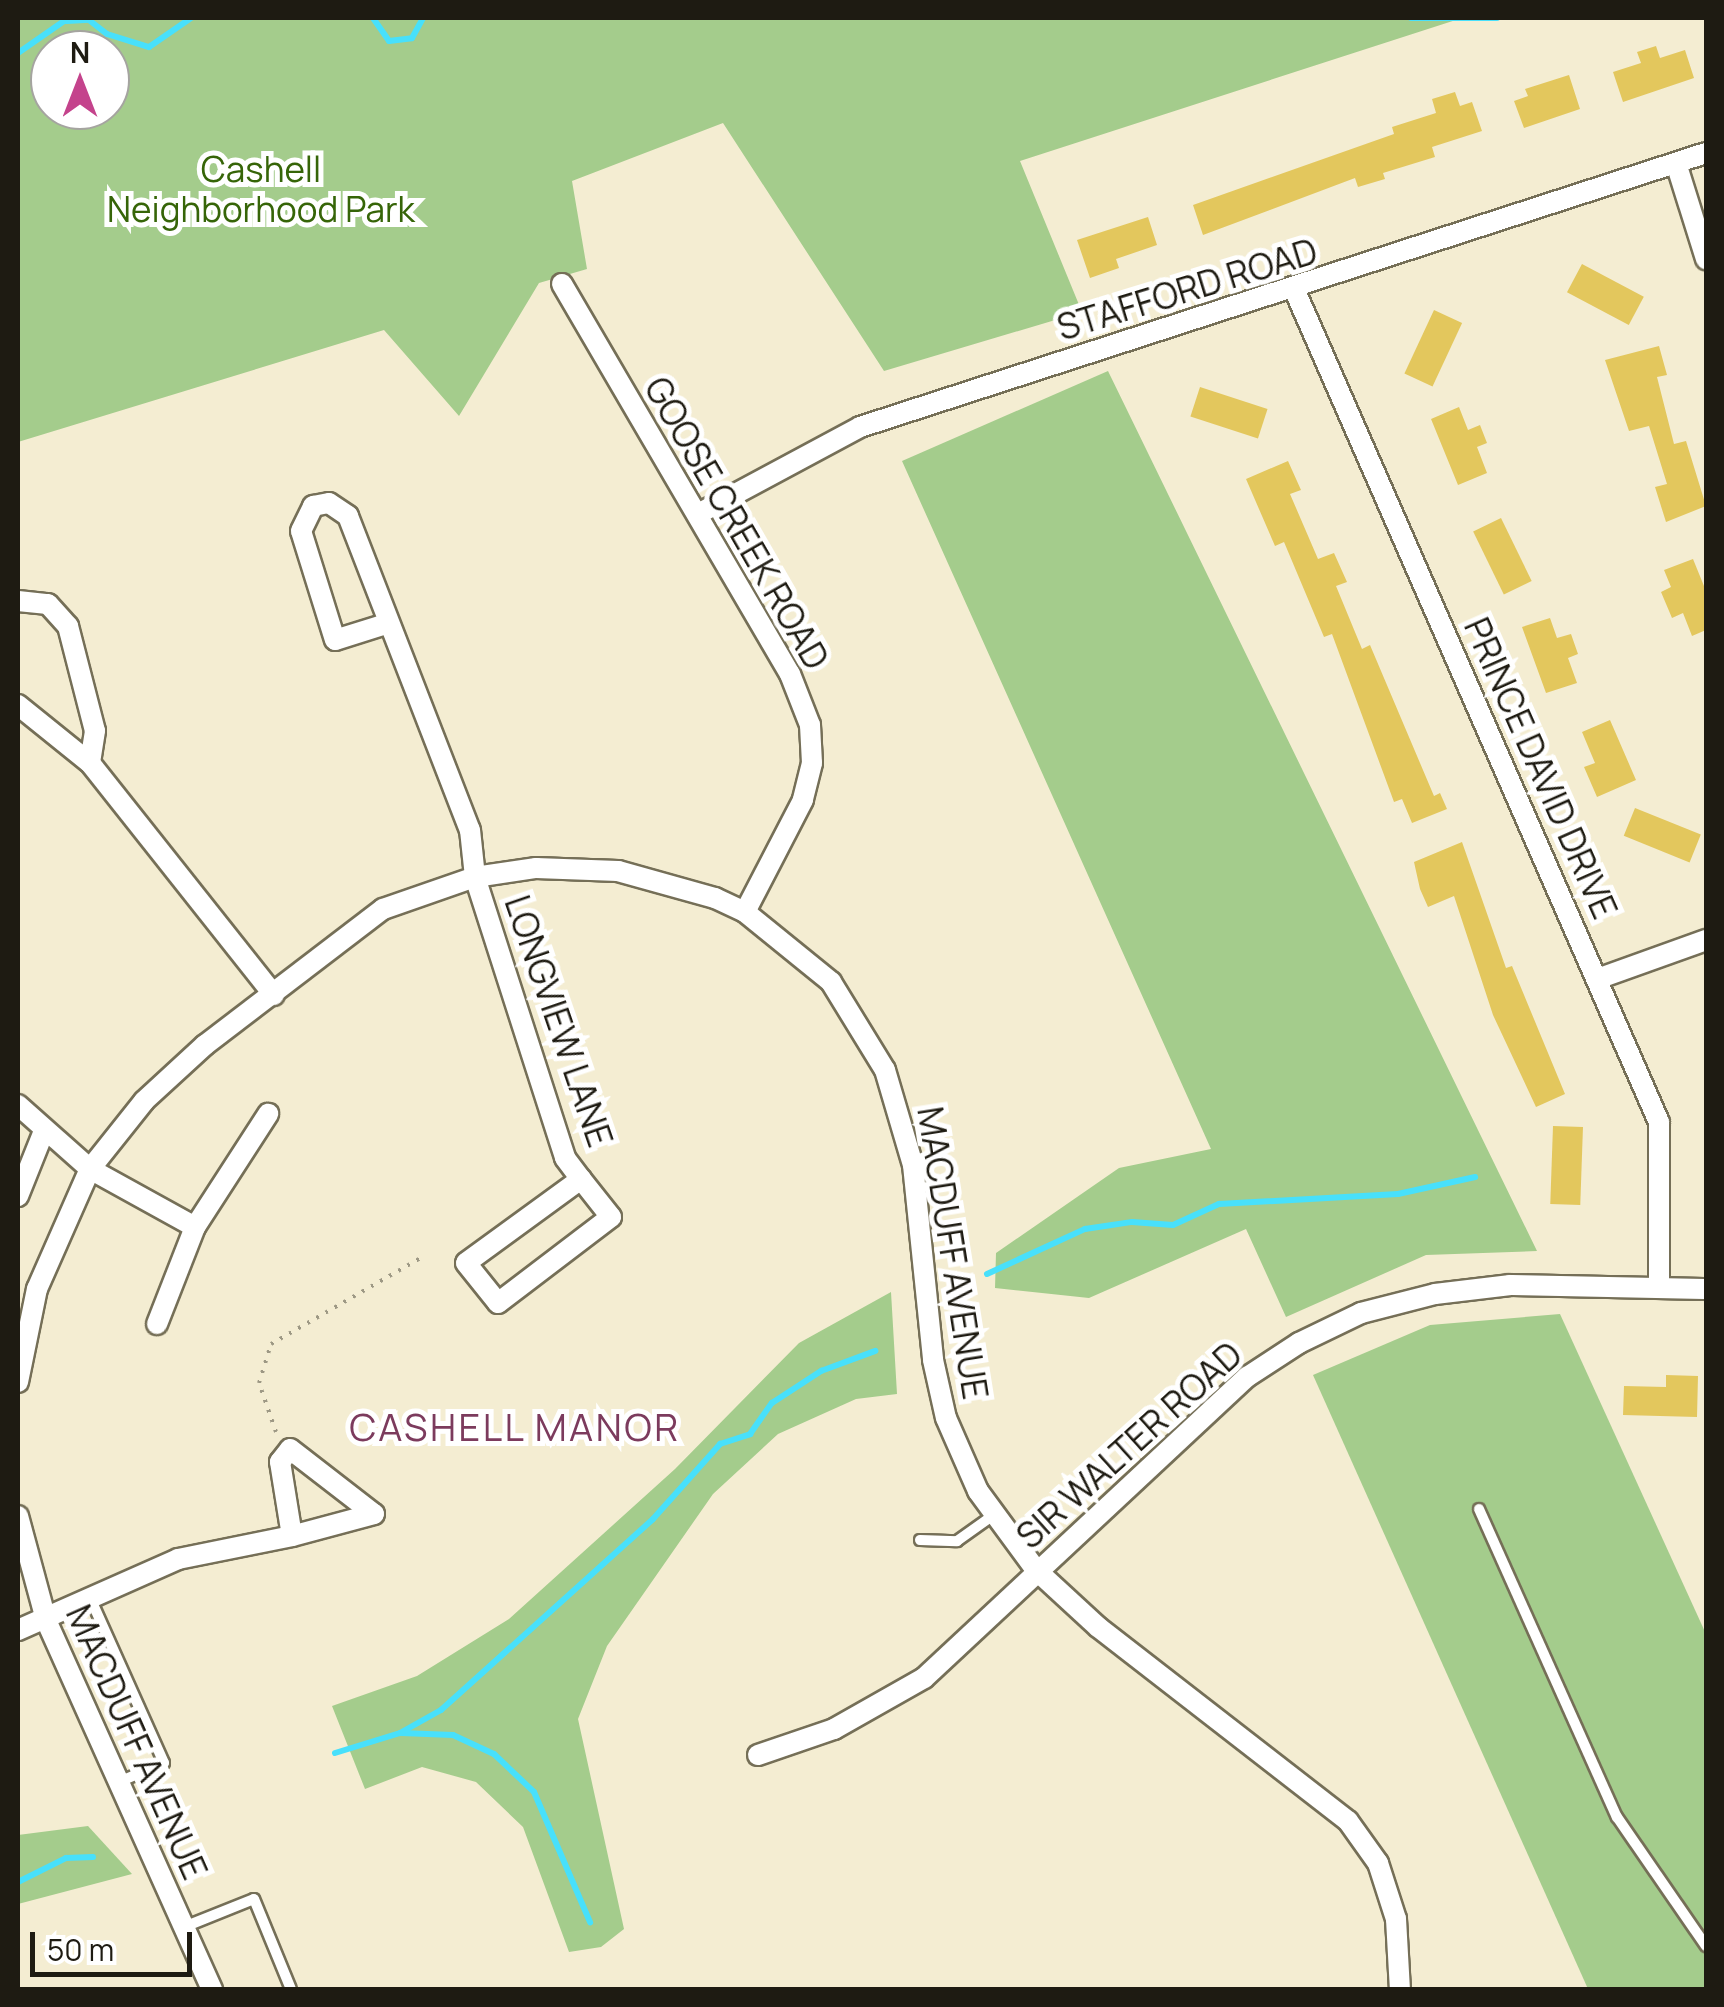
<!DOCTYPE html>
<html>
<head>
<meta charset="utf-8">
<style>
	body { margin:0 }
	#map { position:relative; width:1724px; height:2007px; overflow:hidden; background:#f4edd2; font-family:Manrope,sans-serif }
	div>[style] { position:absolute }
	.green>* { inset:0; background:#a4cc8c }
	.stream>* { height:6px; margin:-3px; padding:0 3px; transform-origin:3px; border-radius:3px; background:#48e0fb }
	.building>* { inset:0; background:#e3c75d; transform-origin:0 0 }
	.path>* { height:4px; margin-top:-2px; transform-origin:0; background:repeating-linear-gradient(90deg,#9d9884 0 2.5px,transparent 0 10.5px) }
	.roads { filter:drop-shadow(2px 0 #756f57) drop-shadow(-2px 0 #756f57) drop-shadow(0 2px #756f57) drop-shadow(0 -2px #756f57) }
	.service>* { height:10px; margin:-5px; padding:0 5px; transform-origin:5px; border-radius:5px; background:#fff }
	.minor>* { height:20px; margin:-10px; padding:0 10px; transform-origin:10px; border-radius:10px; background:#fff }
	span { translate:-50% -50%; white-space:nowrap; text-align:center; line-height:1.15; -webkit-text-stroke:10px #fff; paint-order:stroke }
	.park-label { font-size:35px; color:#366508 }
	.street-label { font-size:35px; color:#1e1b12 }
	.neighbourhood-label { font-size:38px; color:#7c3b5d; letter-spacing:2.5px }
	.frame { position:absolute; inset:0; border:20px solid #1e1b12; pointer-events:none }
	.north { position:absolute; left:30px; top:30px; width:100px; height:100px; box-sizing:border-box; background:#fff; border:2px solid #a5a4a0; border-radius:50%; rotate:0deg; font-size:28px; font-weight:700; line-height:40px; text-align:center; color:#1e1b12 }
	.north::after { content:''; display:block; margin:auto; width:35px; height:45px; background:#c4438c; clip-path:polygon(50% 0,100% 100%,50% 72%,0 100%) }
	.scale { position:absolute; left:30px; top:1932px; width:162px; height:45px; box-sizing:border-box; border:5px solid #1e1b12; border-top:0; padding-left:12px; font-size:30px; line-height:35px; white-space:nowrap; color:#1e1b12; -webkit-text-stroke:8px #fff; paint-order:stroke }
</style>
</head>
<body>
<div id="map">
	<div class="green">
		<i style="clip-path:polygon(evenodd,18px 18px,1462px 18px,1020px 161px,1082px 312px,884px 371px,723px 123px,572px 181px,587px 269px,539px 283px,459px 416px,384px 330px,18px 442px,18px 18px,50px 50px,110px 50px,110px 110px,50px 110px,50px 50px)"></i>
		<i style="clip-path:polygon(1108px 371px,1537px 1251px,1426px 1255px,1286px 1317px,1246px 1229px,1089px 1298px,995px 1288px,996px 1253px,1119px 1168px,1211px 1149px,902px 461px)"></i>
		<i style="clip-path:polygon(891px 1292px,897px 1394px,856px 1399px,778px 1434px,713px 1494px,607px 1646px,578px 1719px,624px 1929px,601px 1947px,569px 1952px,523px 1827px,476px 1782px,422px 1767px,365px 1789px,332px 1706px,417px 1676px,509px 1619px,675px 1469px,799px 1343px)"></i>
		<i style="clip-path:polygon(1560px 1314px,1706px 1634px,1706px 1989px,1588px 1989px,1313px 1375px,1430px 1325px)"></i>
		<i style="clip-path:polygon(88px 1826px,132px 1874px,18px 1904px,18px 1835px)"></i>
	</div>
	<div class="stream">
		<i style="left:373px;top:18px;width:28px;rotate:55deg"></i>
		<i style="left:389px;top:41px;width:23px;rotate:-7deg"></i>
		<i style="left:412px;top:38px;width:23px;rotate:-61deg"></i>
		<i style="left:1411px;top:18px;width:86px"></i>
		<i style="left:67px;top:21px;width:22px;rotate:-3deg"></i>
		<i style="left:89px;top:20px;width:23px;rotate:38deg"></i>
		<i style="left:107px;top:34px;width:44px;rotate:17.2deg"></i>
		<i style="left:149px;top:47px;width:51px;rotate:-34.6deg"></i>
		<i style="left:18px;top:53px;width:60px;rotate:-34.8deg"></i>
		<i style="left:987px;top:1274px;width:108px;rotate:-24.7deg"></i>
		<i style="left:1085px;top:1229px;width:48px;rotate:-8.5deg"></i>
		<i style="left:1132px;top:1222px;width:41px;rotate:4.2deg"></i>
		<i style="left:1173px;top:1225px;width:51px;rotate:-24.5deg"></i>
		<i style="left:1219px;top:1204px;width:179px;rotate:-3.2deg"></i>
		<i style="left:1398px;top:1194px;width:79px;rotate:-12.4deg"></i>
		<i style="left:401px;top:1733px;width:52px;rotate:2.2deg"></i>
		<i style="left:453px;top:1735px;width:45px;rotate:24.9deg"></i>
		<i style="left:494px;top:1754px;width:55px;rotate:43.5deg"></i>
		<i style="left:534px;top:1792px;width:142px;rotate:66.7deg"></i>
		<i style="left:335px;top:1753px;width:68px;rotate:-17.1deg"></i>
		<i style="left:400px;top:1733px;width:47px;rotate:-29.3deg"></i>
		<i style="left:441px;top:1710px;width:285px;rotate:-42deg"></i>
		<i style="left:653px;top:1519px;width:101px;rotate:-48.2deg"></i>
		<i style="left:720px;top:1444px;width:32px;rotate:-18deg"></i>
		<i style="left:750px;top:1434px;width:38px;rotate:-55deg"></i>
		<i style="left:772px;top:1403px;width:59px;rotate:-33.1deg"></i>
		<i style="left:821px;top:1371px;width:58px;rotate:-20.3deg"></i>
		<i style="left:18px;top:1882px;width:54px;rotate:-26.6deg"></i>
		<i style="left:66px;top:1858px;width:27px;rotate:-2deg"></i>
	</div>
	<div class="building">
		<i style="clip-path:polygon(1656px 46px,1660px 58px,1685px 50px,1694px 78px,1623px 102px,1613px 72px,1641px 63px,1637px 52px)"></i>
		<i style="clip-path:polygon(1569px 75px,1580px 109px,1524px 128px,1514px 101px,1528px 96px,1525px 89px)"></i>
		<i style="clip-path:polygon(1455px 92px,1460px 106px,1472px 102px,1482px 131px,1432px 147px,1435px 157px,1383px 173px,1385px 179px,1358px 187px,1355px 178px,1203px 235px,1193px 205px,1394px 134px,1392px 127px,1436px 113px,1432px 99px)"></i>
		<i style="clip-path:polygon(1148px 217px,1157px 245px,1116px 259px,1119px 268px,1090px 278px,1077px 240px)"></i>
		<i style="left:1582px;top:264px;width:70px;height:32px;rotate:28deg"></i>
		<i style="left:1434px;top:310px;width:31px;height:70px;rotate:25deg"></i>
		<i style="clip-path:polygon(1659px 346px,1667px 375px,1657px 377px,1674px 444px,1686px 441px,1706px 506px,1666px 522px,1655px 487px,1667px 484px,1649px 426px,1629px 431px,1605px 360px)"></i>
		<i style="left:1200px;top:387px;width:71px;height:31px;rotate:18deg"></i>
		<i style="clip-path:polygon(1459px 407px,1468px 430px,1480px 425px,1487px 443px,1477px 447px,1487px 473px,1458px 485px,1431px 419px)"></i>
		<i style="clip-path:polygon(1288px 461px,1301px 490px,1290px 494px,1318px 559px,1334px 553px,1347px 582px,1336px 586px,1362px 649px,1370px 645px,1434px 796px,1440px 793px,1447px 809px,1412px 823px,1402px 799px,1394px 802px,1332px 634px,1324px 637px,1284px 542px,1275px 546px,1246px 479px)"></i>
		<i style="left:1501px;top:518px;width:70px;height:31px;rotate:64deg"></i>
		<i style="clip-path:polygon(1693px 559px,1706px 591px,1706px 630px,1692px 636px,1683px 613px,1672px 618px,1661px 592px,1671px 587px,1664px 570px)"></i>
		<i style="clip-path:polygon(1550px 618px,1557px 638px,1571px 634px,1578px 654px,1568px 658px,1577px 683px,1546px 693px,1522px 627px)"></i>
		<i style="clip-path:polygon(1610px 720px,1636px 780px,1597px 797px,1584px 767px,1595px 763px,1582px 732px)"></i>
		<i style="left:1635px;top:808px;width:71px;height:30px;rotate:22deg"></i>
		<i style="clip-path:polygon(1462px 842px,1506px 968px,1512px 966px,1565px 1094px,1536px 1107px,1493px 1015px,1454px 896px,1428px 907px,1420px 889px,1414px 862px)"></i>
		<i style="left:1553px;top:1126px;width:30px;height:78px;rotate:2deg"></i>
		<i style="clip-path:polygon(1666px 1375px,1698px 1376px,1697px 1417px,1623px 1415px,1624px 1386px,1666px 1387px)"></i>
	</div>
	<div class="path">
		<i style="left:276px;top:1432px;width:52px;rotate:-109.1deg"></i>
		<i style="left:259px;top:1383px;width:41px;rotate:-72.9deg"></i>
		<i style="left:271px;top:1344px;width:177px;rotate:-29.9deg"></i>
	</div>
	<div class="roads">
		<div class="service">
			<i style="left:1479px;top:1509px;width:338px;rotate:65.9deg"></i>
			<i style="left:1617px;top:1817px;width:157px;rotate:55.4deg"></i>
			<i style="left:920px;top:1540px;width:37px;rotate:2deg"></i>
			<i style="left:957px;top:1541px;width:47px;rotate:-35.4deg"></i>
			<i style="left:92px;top:1602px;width:176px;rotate:65.9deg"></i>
			<i style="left:164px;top:1763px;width:47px;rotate:157.3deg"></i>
			<i style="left:184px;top:1927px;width:75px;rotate:-21.8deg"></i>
			<i style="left:254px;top:1899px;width:97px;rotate:67.7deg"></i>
		</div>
		<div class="minor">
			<i style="left:1676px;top:163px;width:101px;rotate:72.6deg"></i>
			<i style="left:562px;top:284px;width:452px;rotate:59.7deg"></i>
			<i style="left:790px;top:674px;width:55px;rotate:68.6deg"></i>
			<i style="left:810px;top:725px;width:38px;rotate:87deg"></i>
			<i style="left:812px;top:763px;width:38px;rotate:104deg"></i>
			<i style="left:803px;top:800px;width:126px;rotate:117.4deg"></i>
			<i style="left:1295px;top:291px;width:907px;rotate:66.35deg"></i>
			<i style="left:1659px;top:1122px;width:165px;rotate:90deg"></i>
			<i style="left:698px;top:514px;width:184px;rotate:-28.2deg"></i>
			<i style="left:860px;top:427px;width:889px;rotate:-17.95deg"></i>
			<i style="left:18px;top:601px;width:30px;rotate:6deg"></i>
			<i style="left:48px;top:604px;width:30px;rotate:48deg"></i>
			<i style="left:68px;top:626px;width:108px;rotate:75.6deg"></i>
			<i style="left:95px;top:731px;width:32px;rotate:99deg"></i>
			<i style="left:386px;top:624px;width:53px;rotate:162.6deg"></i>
			<i style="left:335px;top:640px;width:114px;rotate:-107.3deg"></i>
			<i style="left:301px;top:531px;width:28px;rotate:-64deg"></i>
			<i style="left:313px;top:506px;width:16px;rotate:-11deg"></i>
			<i style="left:329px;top:503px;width:23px;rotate:34deg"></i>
			<i style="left:348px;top:516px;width:337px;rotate:68.8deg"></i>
			<i style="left:470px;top:830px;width:47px;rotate:83.9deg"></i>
			<i style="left:475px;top:877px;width:295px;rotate:72.2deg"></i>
			<i style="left:565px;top:1158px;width:26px;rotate:53deg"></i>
			<i style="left:581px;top:1179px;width:142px;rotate:143.9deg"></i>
			<i style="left:466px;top:1263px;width:51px;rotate:51.3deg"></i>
			<i style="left:498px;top:1303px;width:142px;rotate:-37.3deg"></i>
			<i style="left:611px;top:1217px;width:48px;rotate:-128.3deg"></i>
			<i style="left:18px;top:705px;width:92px;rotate:38.9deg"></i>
			<i style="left:90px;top:763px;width:296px;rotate:51.6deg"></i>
			<i style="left:1600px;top:978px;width:113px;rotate:-19.7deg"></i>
			<i style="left:18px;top:1105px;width:96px;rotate:41.6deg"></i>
			<i style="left:90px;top:1169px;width:120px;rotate:28.9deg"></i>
			<i style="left:195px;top:1227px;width:135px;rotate:-57.1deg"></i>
			<i style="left:18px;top:1196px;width:70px;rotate:-68.2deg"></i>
			<i style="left:157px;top:1324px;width:104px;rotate:-68.6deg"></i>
			<i style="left:18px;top:1382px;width:95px;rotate:-78.5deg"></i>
			<i style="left:37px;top:1289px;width:131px;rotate:-66.2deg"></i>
			<i style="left:90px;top:1169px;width:87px;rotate:-51.5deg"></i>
			<i style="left:144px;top:1101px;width:83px;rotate:-42.6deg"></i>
			<i style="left:205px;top:1045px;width:224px;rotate:-37.4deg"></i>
			<i style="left:383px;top:909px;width:97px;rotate:-19.2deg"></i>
			<i style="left:475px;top:877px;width:62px;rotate:-8.4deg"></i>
			<i style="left:536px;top:868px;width:82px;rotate:2.1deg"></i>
			<i style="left:618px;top:871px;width:101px;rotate:15.6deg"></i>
			<i style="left:715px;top:898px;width:33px;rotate:25deg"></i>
			<i style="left:745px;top:912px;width:111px;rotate:39.1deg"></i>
			<i style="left:831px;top:982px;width:103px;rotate:58.5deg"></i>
			<i style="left:885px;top:1070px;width:99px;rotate:73.6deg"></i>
			<i style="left:913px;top:1165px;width:196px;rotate:84.1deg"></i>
			<i style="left:933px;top:1360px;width:59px;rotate:77.4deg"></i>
			<i style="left:946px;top:1418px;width:80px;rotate:66.3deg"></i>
			<i style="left:978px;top:1491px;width:98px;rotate:53.7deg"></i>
			<i style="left:1036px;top:1570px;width:84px;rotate:42.6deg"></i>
			<i style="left:1098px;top:1627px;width:316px;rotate:37.8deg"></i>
			<i style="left:1348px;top:1821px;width:52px;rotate:54.5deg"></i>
			<i style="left:1378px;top:1863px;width:59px;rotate:72.2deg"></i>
			<i style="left:1396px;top:1919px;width:71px;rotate:86.8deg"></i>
			<i style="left:290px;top:1449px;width:106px;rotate:37.7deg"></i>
			<i style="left:374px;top:1514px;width:85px;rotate:165deg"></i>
			<i style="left:292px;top:1536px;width:75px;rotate:-99.2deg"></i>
			<i style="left:280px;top:1462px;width:16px;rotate:-52deg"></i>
			<i style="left:18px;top:1516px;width:108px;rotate:74.9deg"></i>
			<i style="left:46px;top:1620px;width:406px;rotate:65.8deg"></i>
			<i style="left:18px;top:1630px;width:175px;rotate:-23.9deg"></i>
			<i style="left:178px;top:1559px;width:116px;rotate:-11.4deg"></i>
			<i style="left:758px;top:1755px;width:80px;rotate:-18.9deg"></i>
			<i style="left:834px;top:1729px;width:103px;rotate:-29.5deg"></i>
			<i style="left:924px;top:1678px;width:442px;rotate:-43deg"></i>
			<i style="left:1247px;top:1377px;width:62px;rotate:-33.2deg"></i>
			<i style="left:1299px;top:1343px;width:69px;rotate:-25.8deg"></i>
			<i style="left:1361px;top:1313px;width:76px;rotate:-14.4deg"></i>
			<i style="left:1435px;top:1294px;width:76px;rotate:-6.8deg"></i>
			<i style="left:1510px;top:1285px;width:196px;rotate:1.2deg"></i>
		</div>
	</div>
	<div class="park-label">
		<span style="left:261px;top:189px">Cashell<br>Neighborhood Park</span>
	</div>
	<div class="street-label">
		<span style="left:1187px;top:289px;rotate:-17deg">STAFFORD ROAD</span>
		<span style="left:737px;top:523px;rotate:60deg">GOOSE CREEK ROAD</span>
		<span style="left:1541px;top:768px;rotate:66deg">PRINCE DAVID DRIVE</span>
		<span style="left:559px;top:1021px;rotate:71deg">LONGVIEW LANE</span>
		<span style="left:953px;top:1253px;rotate:81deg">MACDUFF AVENUE</span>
		<span style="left:1129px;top:1445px;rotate:-42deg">SIR WALTER ROAD</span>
		<span style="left:137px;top:1742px;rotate:66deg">MACDUFF AVENUE</span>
	</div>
	<div class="neighbourhood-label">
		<span style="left:515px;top:1427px">CASHELL MANOR</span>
	</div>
	<div class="frame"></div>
	<div class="north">N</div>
	<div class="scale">50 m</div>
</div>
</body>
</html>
